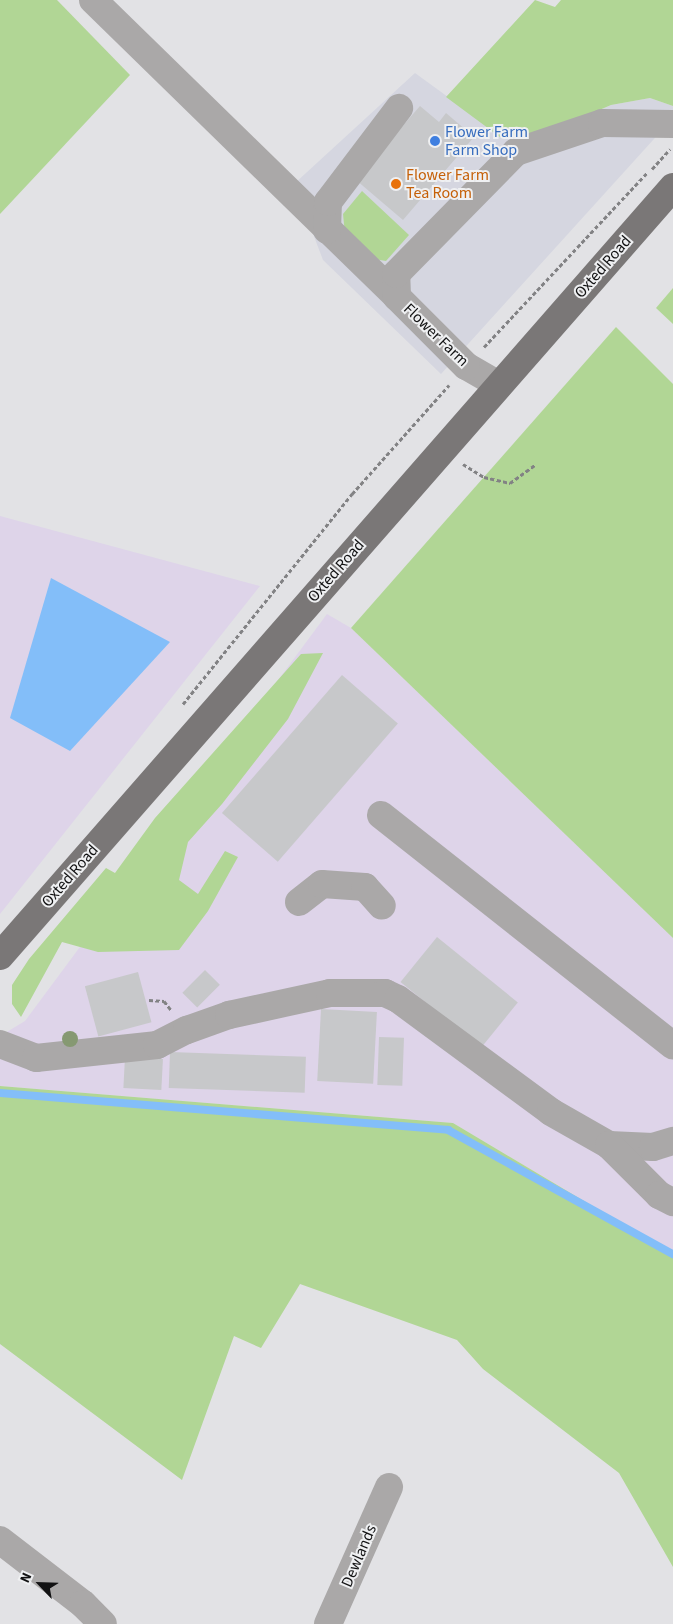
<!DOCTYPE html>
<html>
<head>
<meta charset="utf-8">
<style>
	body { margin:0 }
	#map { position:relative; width:673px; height:1624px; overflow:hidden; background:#e2e2e5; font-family:"Source Sans 3",sans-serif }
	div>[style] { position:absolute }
	.built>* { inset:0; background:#d5d6e0 }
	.industrial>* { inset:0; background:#ded4e9 }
	.green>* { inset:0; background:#b1d695 }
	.water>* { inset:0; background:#83bef9 }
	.stream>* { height:8px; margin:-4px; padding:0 4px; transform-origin:4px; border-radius:4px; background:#83bef9 }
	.building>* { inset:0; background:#c7c8ca; transform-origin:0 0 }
	.path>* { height:3px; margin-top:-1.5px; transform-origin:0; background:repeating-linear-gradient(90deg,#828284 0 4px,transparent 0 6.5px) }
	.minor>* { height:28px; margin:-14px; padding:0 14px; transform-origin:14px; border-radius:14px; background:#aaa8a8 }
	.major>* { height:28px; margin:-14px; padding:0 14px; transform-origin:14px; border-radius:14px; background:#7a7777 }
	.trees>* { width:16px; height:16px; margin:-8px; border-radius:50%; background:#869972 }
	.dots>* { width:14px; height:14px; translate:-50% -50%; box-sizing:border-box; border:2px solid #eff0f2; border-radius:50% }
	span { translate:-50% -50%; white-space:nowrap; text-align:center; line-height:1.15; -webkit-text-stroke:4px #eff0f2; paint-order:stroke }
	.shop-label { font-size:16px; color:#366cbe }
	.left { translate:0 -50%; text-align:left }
	.food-label { font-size:16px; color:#c56008 }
	.street-label { font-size:16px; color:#121213 }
	.north { position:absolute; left:15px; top:1559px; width:50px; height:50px; -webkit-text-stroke:4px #eff0f2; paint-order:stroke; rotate:294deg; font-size:14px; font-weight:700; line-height:20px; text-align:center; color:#121213 }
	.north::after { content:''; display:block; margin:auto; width:18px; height:22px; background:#121213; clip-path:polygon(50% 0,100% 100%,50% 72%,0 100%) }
</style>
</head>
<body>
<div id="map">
	<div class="built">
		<i style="clip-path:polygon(415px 73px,503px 137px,553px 130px,611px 105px,650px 98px,673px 106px,673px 118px,441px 374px,323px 260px,294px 184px)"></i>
	</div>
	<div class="industrial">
		<i style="clip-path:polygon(0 516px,260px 586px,0 914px)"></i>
		<i style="clip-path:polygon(327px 614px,351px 628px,673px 938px,673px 1254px,453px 1123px,0 1086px,0 1036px,25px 1021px)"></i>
	</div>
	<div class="green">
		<i style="clip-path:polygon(0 0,57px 0,130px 75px,0 214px)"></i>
		<i style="clip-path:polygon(535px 0,555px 7px,561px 0,673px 0,673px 106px,650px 98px,611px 105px,553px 130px,500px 137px,446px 97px)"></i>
		<i style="clip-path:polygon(362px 191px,409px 235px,386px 261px,362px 257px,345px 234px,343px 214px)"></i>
		<i style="clip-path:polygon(673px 288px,673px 324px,656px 308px)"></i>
		<i style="clip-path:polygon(616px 327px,673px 384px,673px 938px,351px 628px)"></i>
		<i style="clip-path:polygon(323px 653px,288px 719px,222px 804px,188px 842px,179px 880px,198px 894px,225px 851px,238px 857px,208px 911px,179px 950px,98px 952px,62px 942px,21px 1017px,12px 1004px,12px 985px,29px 959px,106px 868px,115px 873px,155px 818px,301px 654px)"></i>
		<i style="clip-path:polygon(0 1086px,453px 1123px,673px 1254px,673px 1567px,619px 1473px,483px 1369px,457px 1340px,300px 1284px,261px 1348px,234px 1336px,182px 1480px,0 1344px)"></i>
	</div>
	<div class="water">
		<i style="clip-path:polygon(51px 578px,170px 642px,70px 751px,10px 718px)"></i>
	</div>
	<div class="stream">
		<i style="left:0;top:1093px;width:450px;rotate:4.7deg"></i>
		<i style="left:448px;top:1130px;width:257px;rotate:28.9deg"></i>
	</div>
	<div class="building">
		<i style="clip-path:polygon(420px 106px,439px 122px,446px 113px,474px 137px,403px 220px,356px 180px)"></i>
		<i style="left:342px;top:675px;width:74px;height:183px;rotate:41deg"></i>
		<i style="left:437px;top:937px;width:104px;height:58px;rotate:39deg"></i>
		<i style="left:205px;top:970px;width:21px;height:32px;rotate:45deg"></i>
		<i style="left:138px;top:972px;width:52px;height:55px;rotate:75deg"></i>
		<i style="left:321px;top:1009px;width:56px;height:72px;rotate:3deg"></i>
		<i style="left:379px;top:1037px;width:25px;height:48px;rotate:2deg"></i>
		<i style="left:170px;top:1052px;width:136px;height:36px;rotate:2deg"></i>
		<i style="left:125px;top:1057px;width:38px;height:31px;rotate:3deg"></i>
	</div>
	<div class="path">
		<i style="left:652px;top:169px;width:27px;rotate:-48deg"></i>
		<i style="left:484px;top:347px;width:238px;rotate:-46.9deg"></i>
		<i style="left:463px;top:464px;width:25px;rotate:32deg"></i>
		<i style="left:484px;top:477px;width:27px;rotate:13deg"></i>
		<i style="left:510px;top:483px;width:32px;rotate:-36deg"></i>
		<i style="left:183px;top:704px;width:270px;rotate:-51.2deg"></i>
		<i style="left:352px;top:494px;width:146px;rotate:-48.3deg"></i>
		<i style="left:149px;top:1000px;width:15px;rotate:4deg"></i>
		<i style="left:164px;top:1001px;width:11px;rotate:52deg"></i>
	</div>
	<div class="minor">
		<i style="left:93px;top:0;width:425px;rotate:44.3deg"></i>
		<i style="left:327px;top:230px;width:28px;rotate:-88deg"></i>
		<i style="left:328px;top:202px;width:118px;rotate:-52.9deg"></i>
		<i style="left:499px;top:385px;width:38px;rotate:-150deg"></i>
		<i style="left:466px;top:366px;width:98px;rotate:-135deg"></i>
		<i style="left:397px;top:297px;width:23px;rotate:-92deg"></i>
		<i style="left:396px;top:274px;width:171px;rotate:-45.5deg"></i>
		<i style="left:516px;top:152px;width:91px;rotate:-18.6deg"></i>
		<i style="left:602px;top:123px;width:71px;rotate:0.8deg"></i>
		<i style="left:381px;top:815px;width:372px;rotate:38.3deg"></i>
		<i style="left:299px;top:902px;width:29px;rotate:-38deg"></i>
		<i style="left:322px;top:884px;width:43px;rotate:4deg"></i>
		<i style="left:365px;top:887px;width:25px;rotate:48deg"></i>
		<i style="left:0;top:1044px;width:39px;rotate:21deg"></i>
		<i style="left:36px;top:1058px;width:122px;rotate:-6.1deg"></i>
		<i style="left:157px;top:1045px;width:34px;rotate:-27deg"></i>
		<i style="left:187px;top:1030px;width:45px;rotate:-19.7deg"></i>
		<i style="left:229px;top:1015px;width:103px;rotate:-12.3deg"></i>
		<i style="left:330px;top:993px;width:55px"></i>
		<i style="left:385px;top:993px;width:14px;rotate:25deg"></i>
		<i style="left:398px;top:999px;width:190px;rotate:36.4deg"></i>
		<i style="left:551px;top:1112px;width:67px;rotate:29.6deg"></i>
		<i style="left:609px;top:1145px;width:44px;rotate:2.6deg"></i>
		<i style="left:653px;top:1147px;width:21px;rotate:-17deg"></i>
		<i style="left:609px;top:1145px;width:71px;rotate:45deg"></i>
		<i style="left:659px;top:1195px;width:16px;rotate:27deg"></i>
		<i style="left:0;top:1540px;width:105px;rotate:37.6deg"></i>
		<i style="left:83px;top:1604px;width:28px;rotate:45deg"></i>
		<i style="left:328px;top:1624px;width:150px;rotate:-66deg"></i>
	</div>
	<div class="major">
		<i style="left:0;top:956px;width:1022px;rotate:-48.81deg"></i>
	</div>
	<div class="trees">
		<i style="left:70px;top:1039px"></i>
	</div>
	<div class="dots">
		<i style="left:435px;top:141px;background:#3f7fe0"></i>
		<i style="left:396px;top:184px;background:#e8710a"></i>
	</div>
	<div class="shop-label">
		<span class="left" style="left:445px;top:141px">Flower Farm<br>Farm Shop</span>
	</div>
	<div class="food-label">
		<span class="left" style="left:406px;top:184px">Flower Farm<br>Tea Room</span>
	</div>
	<div class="street-label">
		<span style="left:603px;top:267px;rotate:-49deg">Oxted Road</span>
		<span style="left:436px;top:335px;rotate:44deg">Flower Farm</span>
		<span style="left:336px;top:571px;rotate:-49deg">Oxted Road</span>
		<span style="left:70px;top:876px;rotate:-49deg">Oxted Road</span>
		<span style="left:359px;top:1556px;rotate:-67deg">Dewlands</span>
	</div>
	<div class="north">N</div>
</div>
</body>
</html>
